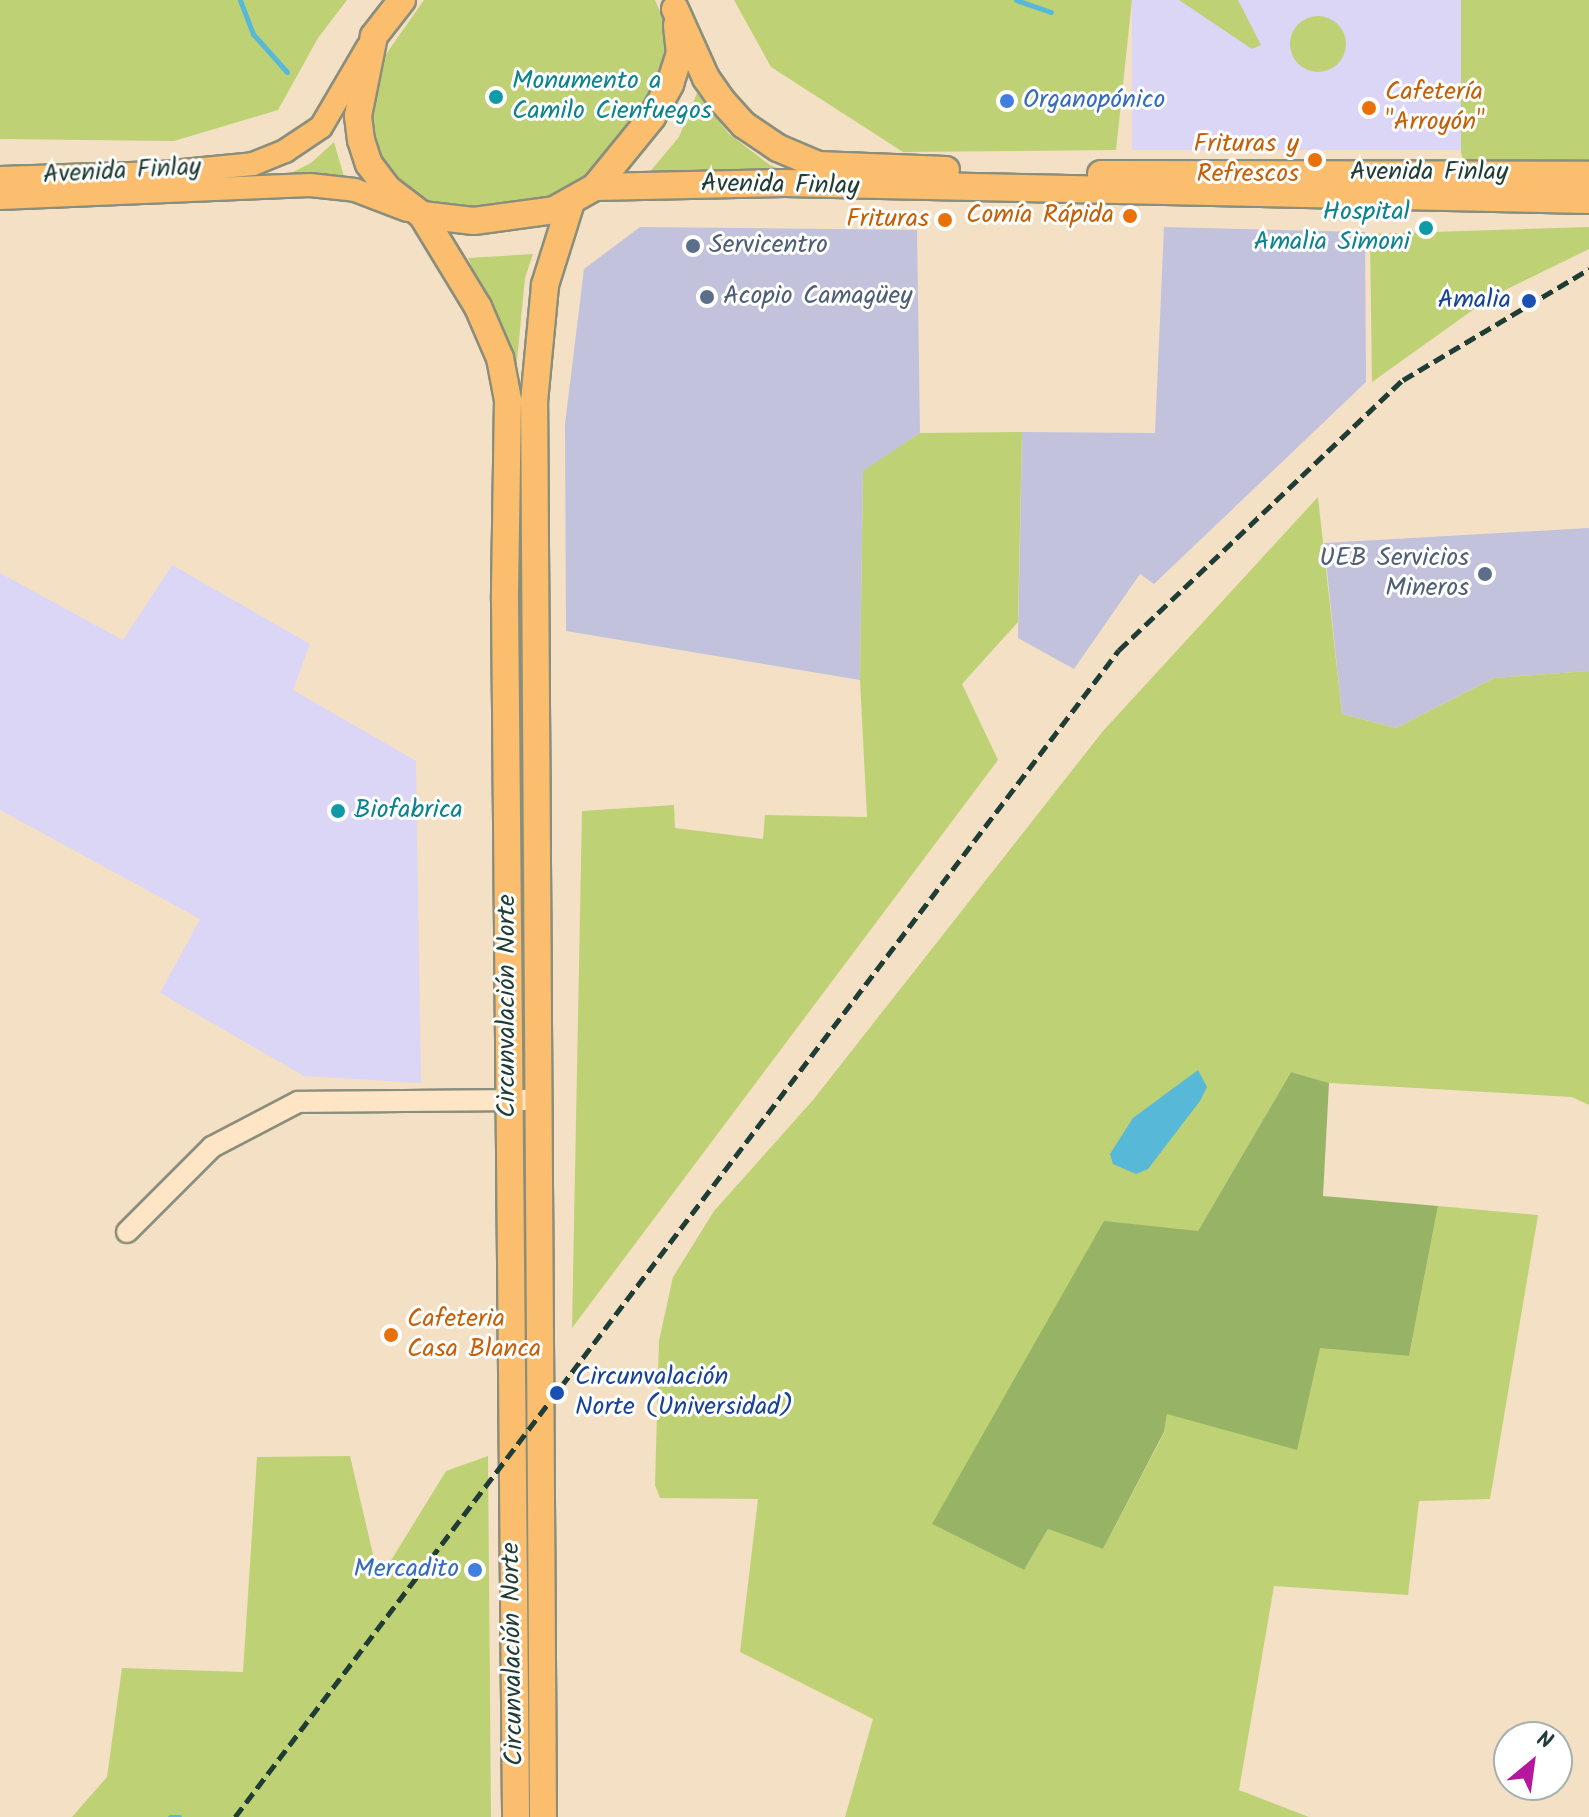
<!DOCTYPE html>
<html>
<head>
<meta charset="utf-8">
<style>
	body { margin:0 }
	#map { position:relative; width:1589px; height:1817px; overflow:hidden; background:#f4e0c5; font-family:Kalam,sans-serif }
	div>[style] { position:absolute }
	.built>* { inset:0; background:#dcd6f6; transform-origin:0 0 }
	.industrial>* { inset:0; background:#c2c2dc }
	.green>* { inset:0; background:#bed174 }
	.round { border-radius:50% }
	.forest>* { inset:0; background:#96b366 }
	.water>* { inset:0; background:#58b8d7 }
	.stream>* { height:5px; margin:-2.5px; padding:0 2.5px; transform-origin:2.5px; border-radius:2.5px; background:#58b8d7 }
	.roads { filter:drop-shadow(2px 0 #8a8e7c) drop-shadow(-2px 0 #8a8e7c) drop-shadow(0 2px #8a8e7c) drop-shadow(0 -2px #8a8e7c) }
	.secondary>* { height:20px; margin:-10px; padding:0 10px; transform-origin:10px; border-radius:10px; background:#fde5c5 }
	.primary>* { height:22px; margin:-11px; padding:0 11px; transform-origin:11px; border-radius:11px; background:#fabe6e }
	.highway>* { height:26px; margin:-13px; padding:0 13px; transform-origin:13px; border-radius:13px; background:#fabe6e }
	.rail>* { height:5px; margin-top:-2.5px; transform-origin:0; background:repeating-linear-gradient(90deg,#1f3d34 0 12px,transparent 0 18px) }
	.dots>* { width:22px; height:22px; translate:-50% -50%; box-sizing:border-box; border:4px solid #fff; border-radius:50% }
	span { translate:-50% -50%; white-space:nowrap; text-align:center; line-height:1.15; -webkit-text-stroke:6px #fff; paint-order:stroke }
	.culture-label { font-size:26px; color:#0d838f }
	.left { translate:0 -50%; text-align:left }
	.right { translate:-100% -50%; text-align:right }
	.food-label { font-size:26px; color:#c56008 }
	.shop-label { font-size:26px; color:#366cbe }
	.street-label { font-size:26px; color:#1f3d34 }
	.service-label { font-size:26px; color:#4e5e75 }
	.transit-label { font-size:26px; color:#164399 }
	.north { position:absolute; left:1493px; top:1721px; width:80px; height:80px; box-sizing:border-box; background:#fff; border:2px solid #a5b1ae; border-radius:50%; rotate:29deg; font-size:22px; font-weight:700; line-height:32px; text-align:center; color:#1f3d34 }
	.north::after { content:''; display:block; margin:auto; width:28px; height:36px; background:#b5179e; clip-path:polygon(50% 0,100% 100%,50% 72%,0 100%) }
</style>
</head>
<body>
<div id="map">
	<div class="built">
		<i style="left:1132px;top:0;width:329px;height:150px"></i>
		<i style="clip-path:polygon(172px 565px,310px 644px,293px 690px,416px 761px,421px 1083px,304px 1076px,160px 993px,200px 919px,0 810px,0 573px,123px 640px)"></i>
	</div>
	<div class="industrial">
		<i style="clip-path:polygon(640px 227px,917px 230px,920px 433px,863px 472px,860px 680px,566px 631px,565px 424px,584px 269px)"></i>
		<i style="clip-path:polygon(1164px 227px,1365px 232px,1366px 382px,1154px 584px,1140px 574px,1074px 669px,1018px 638px,1022px 432px,1155px 433px)"></i>
		<i style="clip-path:polygon(1589px 528px,1589px 671px,1494px 678px,1396px 728px,1342px 714px,1324px 543px)"></i>
	</div>
	<div class="green">
		<i style="clip-path:polygon(0 0,347px 0,318px 38px,278px 110px,174px 141px,0 139px)"></i>
		<i style="clip-path:polygon(424px 0,655px 0,668px 31px,663px 78px,619px 155px,554px 209px,425px 217px,368px 141px,377px 67px)"></i>
		<i style="clip-path:polygon(734px 0,1132px 0,1116px 150px,903px 152px,771px 67px)"></i>
		<i style="clip-path:polygon(1179px 0,1238px 0,1261px 45px,1252px 49px)"></i>
		<i style="clip-path:polygon(1461px 0,1589px 0,1589px 175px,1466px 173px,1461px 152px)"></i>
		<i class="round" style="left:1290px;top:16px;width:56px;height:56px"></i>
		<i style="clip-path:polygon(697px 93px,729px 134px,770px 165px,823px 187px,638px 186px,679px 137px)"></i>
		<i style="clip-path:polygon(334px 142px,349px 194px,261px 188px,311px 163px)"></i>
		<i style="clip-path:polygon(1589px 227px,1589px 249px,1491px 297px,1372px 382px,1370px 234px)"></i>
		<i style="clip-path:polygon(533px 254px,525px 278px,516px 371px,468px 258px)"></i>
		<i style="clip-path:polygon(1022px 432px,1018px 622px,962px 684px,998px 760px,572px 1328px,582px 811px,674px 805px,675px 828px,763px 839px,765px 815px,867px 817px,860px 680px,863px 471px,920px 433px)"></i>
		<i style="clip-path:polygon(1318px 497px,1342px 714px,1396px 728px,1494px 678px,1589px 671px,1589px 1105px,1572px 1097px,1329px 1083px,1291px 1072px,1198px 1231px,932px 1524px,1024px 1570px,1048px 1529px,1103px 1549px,1164px 1433px,1167px 1413px,1319px 1347px,1409px 1356px,1438px 1206px,1538px 1215px,1490px 1499px,1419px 1501px,1408px 1595px,1274px 1586px,1239px 1790px,1309px 1817px,845px 1817px,873px 1719px,740px 1652px,758px 1499px,660px 1498px,655px 1485px,659px 1341px,673px 1277px,714px 1211px,813px 1100px,1103px 731px)"></i>
		<i style="clip-path:polygon(350px 1456px,379px 1580px,446px 1471px,488px 1456px,491px 1817px,72px 1817px,107px 1777px,122px 1668px,243px 1672px,257px 1457px)"></i>
	</div>
	<div class="forest">
		<i style="clip-path:polygon(1291px 1072px,1329px 1083px,1323px 1196px,1438px 1206px,1409px 1356px,1320px 1348px,1297px 1450px,1167px 1414px,1164px 1432px,1103px 1549px,1048px 1529px,1024px 1570px,932px 1524px,1104px 1221px,1198px 1231px)"></i>
	</div>
	<div class="water">
		<i style="clip-path:polygon(1198px 1070px,1207px 1087px,1200px 1101px,1148px 1169px,1136px 1174px,1113px 1164px,1110px 1154px,1133px 1118px)"></i>
	</div>
	<div class="stream">
		<i style="left:240px;top:0;width:36px;rotate:69deg"></i>
		<i style="left:253px;top:34px;width:51px;rotate:48.2deg"></i>
		<i style="left:1016px;top:0;width:37px;rotate:19deg"></i>
		<i style="left:170px;top:1817px;width:9px"></i>
	</div>
	<div class="roads">
		<div class="secondary">
			<i style="left:127px;top:1232px;width:120px;rotate:-45deg"></i>
			<i style="left:212px;top:1147px;width:97px;rotate:-27.6deg"></i>
			<i style="left:298px;top:1102px;width:241px;rotate:-0.5deg"></i>
		</div>
		<div class="primary">
			<i style="left:0;top:178px;width:162px;rotate:-1.8deg"></i>
			<i style="left:162px;top:173px;width:91px;rotate:-5.6deg"></i>
			<i style="left:253px;top:164px;width:35px;rotate:-22deg"></i>
			<i style="left:285px;top:151px;width:43px;rotate:-33.7deg"></i>
			<i style="left:321px;top:127px;width:93px;rotate:-59.6deg"></i>
			<i style="left:0;top:198px;width:310px;rotate:-2.4deg"></i>
			<i style="left:310px;top:185px;width:45px;rotate:6.3deg"></i>
			<i style="left:355px;top:190px;width:56px;rotate:21deg"></i>
		</div>
		<div class="highway">
			<i style="left:402px;top:0;width:46px;rotate:127.9deg"></i>
			<i style="left:374px;top:36px;width:82px;rotate:101.3deg"></i>
			<i style="left:358px;top:116px;width:24px;rotate:83deg"></i>
			<i style="left:361px;top:140px;width:25px;rotate:72deg"></i>
			<i style="left:369px;top:164px;width:31px;rotate:53deg"></i>
			<i style="left:388px;top:189px;width:43px;rotate:37.4deg"></i>
			<i style="left:422px;top:215px;width:52px;rotate:6.6deg"></i>
			<i style="left:474px;top:221px;width:81px;rotate:-7.8deg"></i>
			<i style="left:554px;top:210px;width:47px;rotate:-29.3deg"></i>
			<i style="left:595px;top:187px;width:90px;rotate:-50.8deg"></i>
			<i style="left:652px;top:117px;width:38px;rotate:-61deg"></i>
			<i style="left:670px;top:84px;width:32px;rotate:-72deg"></i>
			<i style="left:680px;top:54px;width:29px;rotate:-96deg"></i>
			<i style="left:675px;top:9px;width:76px;rotate:65.8deg"></i>
			<i style="left:706px;top:78px;width:29px;rotate:55deg"></i>
			<i style="left:723px;top:102px;width:31px;rotate:48deg"></i>
			<i style="left:744px;top:125px;width:41px;rotate:34.1deg"></i>
			<i style="left:778px;top:148px;width:43px;rotate:23deg"></i>
			<i style="left:818px;top:165px;width:128px;rotate:2.2deg"></i>
			<i style="left:1101px;top:174px;width:488px;rotate:0.1deg"></i>
			<i style="left:595px;top:187px;width:190px;rotate:-1.2deg"></i>
			<i style="left:785px;top:183px;width:804px;rotate:1.21deg"></i>
			<i style="left:422px;top:215px;width:108px;rotate:58.7deg"></i>
			<i style="left:478px;top:307px;width:56px;rotate:66.7deg"></i>
			<i style="left:500px;top:358px;width:43px;rotate:79.2deg"></i>
			<i style="left:508px;top:400px;width:200px;rotate:90.9deg"></i>
			<i style="left:505px;top:600px;width:1217px;rotate:89.48deg"></i>
			<i style="left:543px;top:1817px;width:1415px;rotate:-90.36deg"></i>
			<i style="left:534px;top:402px;width:118px;rotate:-84.6deg"></i>
			<i style="left:545px;top:285px;width:87px;rotate:-72.6deg"></i>
		</div>
	</div>
	<div class="rail">
		<i style="left:235px;top:1817px;width:1464px;rotate:-52.86deg"></i>
		<i style="left:1119px;top:650px;width:392px;rotate:-43.6deg"></i>
		<i style="left:1403px;top:380px;width:217px;rotate:-30.8deg"></i>
	</div>
	<div class="dots">
		<i style="left:496px;top:97px;background:#0f9aa8"></i>
		<i style="left:1007px;top:101px;background:#3f7fe0"></i>
		<i style="left:1369px;top:108px;background:#e8710a"></i>
		<i style="left:1315px;top:160px;background:#e8710a"></i>
		<i style="left:1130px;top:216px;background:#e8710a"></i>
		<i style="left:945px;top:220px;background:#e8710a"></i>
		<i style="left:1426px;top:228px;background:#0f9aa8"></i>
		<i style="left:693px;top:246px;background:#5c6f8a"></i>
		<i style="left:707px;top:297px;background:#5c6f8a"></i>
		<i style="left:1529px;top:301px;background:#1a4fb4"></i>
		<i style="left:1485px;top:574px;background:#5c6f8a"></i>
		<i style="left:338px;top:811px;background:#0f9aa8"></i>
		<i style="left:391px;top:1335px;background:#e8710a"></i>
		<i style="left:557px;top:1393px;background:#1a4fb4"></i>
		<i style="left:475px;top:1570px;background:#3f7fe0"></i>
	</div>
	<div class="culture-label">
		<span class="left" style="left:512px;top:97px">Monumento a<br>Camilo Cienfuegos</span>
		<span class="right" style="left:1410px;top:228px">Hospital<br>Amalia Simoni</span>
		<span class="left" style="left:354px;top:811px">Biofabrica</span>
	</div>
	<div class="food-label">
		<span class="left" style="left:1385px;top:108px">Cafetería<br>"Arroyón"</span>
		<span class="right" style="left:1299px;top:160px">Frituras y<br>Refrescos</span>
		<span class="right" style="left:1114px;top:216px">Comía Rápida</span>
		<span class="right" style="left:929px;top:220px">Frituras</span>
		<span class="left" style="left:407px;top:1335px">Cafeteria<br>Casa Blanca</span>
	</div>
	<div class="shop-label">
		<span class="left" style="left:1023px;top:101px">Organopónico</span>
		<span class="right" style="left:459px;top:1570px">Mercadito</span>
	</div>
	<div class="street-label">
		<span style="left:122px;top:172px;rotate:-3deg">Avenida Finlay</span>
		<span style="left:1429px;top:173px">Avenida Finlay</span>
		<span style="left:780px;top:186px;rotate:1deg">Avenida Finlay</span>
		<span style="left:508px;top:1006px;rotate:-90deg">Circunvalación Norte</span>
		<span style="left:514px;top:1654px;rotate:-91deg">Circunvalación Norte</span>
	</div>
	<div class="service-label">
		<span class="left" style="left:709px;top:246px">Servicentro</span>
		<span class="left" style="left:723px;top:297px">Acopio Camagüey</span>
		<span class="right" style="left:1469px;top:574px">UEB Servicios<br>Mineros</span>
	</div>
	<div class="transit-label">
		<span class="right" style="left:1511px;top:301px">Amalia</span>
		<span class="left" style="left:575px;top:1393px">Circunvalación<br>Norte (Universidad)</span>
	</div>
	<div class="north">N</div>
</div>
</body>
</html>
